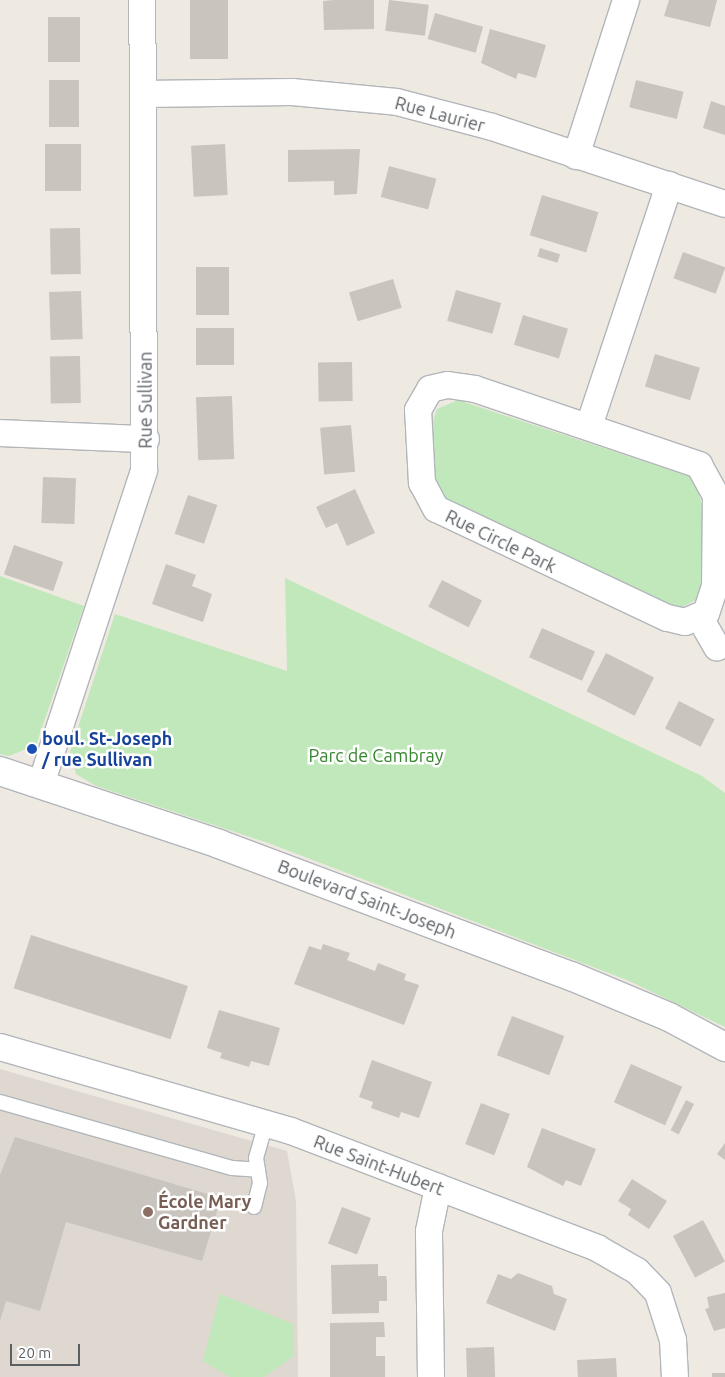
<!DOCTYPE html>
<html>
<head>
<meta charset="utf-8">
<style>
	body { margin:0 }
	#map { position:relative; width:725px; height:1377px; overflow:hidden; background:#eee9e1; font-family:Ubuntu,sans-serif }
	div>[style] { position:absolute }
	.education>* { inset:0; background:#ded8d0 }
	.green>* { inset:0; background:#c1e8bb }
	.building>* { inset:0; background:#c9c4be; transform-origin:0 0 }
	.roads { filter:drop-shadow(1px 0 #b2b6ba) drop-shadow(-1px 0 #b2b6ba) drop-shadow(0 1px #b2b6ba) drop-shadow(0 -1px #b2b6ba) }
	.lane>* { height:14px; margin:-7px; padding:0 7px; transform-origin:7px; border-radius:7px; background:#fff }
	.street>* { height:26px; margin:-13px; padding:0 13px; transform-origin:13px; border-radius:13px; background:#fff }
	.secondary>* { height:28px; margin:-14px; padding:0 14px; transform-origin:14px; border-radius:14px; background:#fff }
	.dots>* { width:14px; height:14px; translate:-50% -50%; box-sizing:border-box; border:2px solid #fff; border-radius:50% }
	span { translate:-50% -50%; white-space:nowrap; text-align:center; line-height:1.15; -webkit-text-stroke:5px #fff; paint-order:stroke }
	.street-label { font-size:18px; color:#5a5f63 }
	.transit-label { font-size:18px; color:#164399; font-weight:700 }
	.left { translate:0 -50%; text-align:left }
	.park-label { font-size:18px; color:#36862e }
	.education-label { font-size:18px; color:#785e54; font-weight:700 }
	.scale { position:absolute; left:10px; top:1344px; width:70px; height:22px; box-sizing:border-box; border:2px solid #5a5f63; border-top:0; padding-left:6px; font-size:15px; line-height:18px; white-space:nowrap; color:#5a5f63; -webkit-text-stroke:4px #fff; paint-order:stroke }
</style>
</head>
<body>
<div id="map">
	<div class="education">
		<i style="clip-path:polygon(0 1069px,287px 1151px,296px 1201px,298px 1377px,0 1377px)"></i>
	</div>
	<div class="green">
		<i style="clip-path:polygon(458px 400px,694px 478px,703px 508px,703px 583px,696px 600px,682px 607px,664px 603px,445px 500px,435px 481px,431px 428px,437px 409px)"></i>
		<i style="clip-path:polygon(0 576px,84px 606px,36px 745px,9px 756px,0 754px)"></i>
		<i style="clip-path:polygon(285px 578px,702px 776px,725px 793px,725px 1027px,627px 980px,271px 844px,96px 786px,76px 774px,70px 752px,115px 614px,287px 671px)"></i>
		<i style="clip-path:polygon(220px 1294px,293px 1324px,294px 1356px,264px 1377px,230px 1377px,203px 1361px)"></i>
	</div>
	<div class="building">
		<i style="left:190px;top:0;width:38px;height:59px"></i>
		<i style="clip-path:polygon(334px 0,374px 0,374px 29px,324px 30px,323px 1px)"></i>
		<i style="left:389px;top:0;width:40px;height:31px;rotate:7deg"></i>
		<i style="clip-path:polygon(669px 0,717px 0,710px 27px,664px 16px)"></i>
		<i style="left:435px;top:13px;width:50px;height:27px;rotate:16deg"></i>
		<i style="left:48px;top:17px;width:32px;height:45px"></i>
		<i style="clip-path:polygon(490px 29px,546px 45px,536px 78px,518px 73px,516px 79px,481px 63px)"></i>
		<i style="left:49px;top:80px;width:30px;height:47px"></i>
		<i style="left:636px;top:80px;width:49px;height:28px;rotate:14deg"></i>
		<i style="clip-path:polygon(711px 101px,725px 106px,725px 135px,703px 128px)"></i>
		<i style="left:45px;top:144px;width:36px;height:47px"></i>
		<i style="left:225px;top:144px;width:51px;height:34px;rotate:87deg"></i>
		<i style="clip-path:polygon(360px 149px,357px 194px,334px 195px,334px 181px,288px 182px,288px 150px)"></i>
		<i style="left:389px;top:166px;width:49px;height:32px;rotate:15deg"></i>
		<i style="left:542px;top:195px;width:59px;height:42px;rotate:17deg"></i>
		<i style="left:80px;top:228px;width:46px;height:30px;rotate:89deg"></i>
		<i style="left:540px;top:248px;width:21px;height:9px;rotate:17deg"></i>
		<i style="left:683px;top:252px;width:45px;height:28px;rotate:20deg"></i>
		<i style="left:229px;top:267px;width:48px;height:33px;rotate:90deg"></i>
		<i style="left:393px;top:279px;width:30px;height:46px;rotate:73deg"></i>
		<i style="left:456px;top:290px;width:47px;height:32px;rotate:16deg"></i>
		<i style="left:81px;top:291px;width:48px;height:32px;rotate:88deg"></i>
		<i style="left:523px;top:315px;width:47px;height:31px;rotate:17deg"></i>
		<i style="left:196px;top:328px;width:38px;height:37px"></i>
		<i style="left:655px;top:354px;width:47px;height:34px;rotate:17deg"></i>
		<i style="left:80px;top:356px;width:47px;height:30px;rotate:89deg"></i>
		<i style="left:352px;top:362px;width:39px;height:34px;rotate:89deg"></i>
		<i style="left:232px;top:396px;width:63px;height:36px;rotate:88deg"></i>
		<i style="left:351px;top:425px;width:47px;height:31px;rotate:85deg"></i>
		<i style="left:43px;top:477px;width:33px;height:46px;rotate:2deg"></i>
		<i style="clip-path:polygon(355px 489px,375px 533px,347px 546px,337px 523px,326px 528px,316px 507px)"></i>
		<i style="left:188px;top:495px;width:31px;height:41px;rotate:19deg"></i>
		<i style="left:14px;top:545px;width:52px;height:31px;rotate:19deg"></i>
		<i style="clip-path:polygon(166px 564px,196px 575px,192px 586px,212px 594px,203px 622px,152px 604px)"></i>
		<i style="left:442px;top:580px;width:45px;height:30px;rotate:27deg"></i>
		<i style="left:542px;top:628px;width:58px;height:32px;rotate:24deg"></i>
		<i style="left:606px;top:653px;width:54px;height:43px;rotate:27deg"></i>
		<i style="left:679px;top:701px;width:40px;height:31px;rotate:27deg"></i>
		<i style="left:31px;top:935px;width:165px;height:56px;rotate:18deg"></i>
		<i style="clip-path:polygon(323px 944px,350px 953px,347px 960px,375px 971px,378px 963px,406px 974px,404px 980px,419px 985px,404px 1025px,294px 984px,309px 946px,321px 950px)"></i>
		<i style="clip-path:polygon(219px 1010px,280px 1028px,269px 1066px,251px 1061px,249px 1067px,220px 1058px,222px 1053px,207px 1048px)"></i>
		<i style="left:512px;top:1016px;width:56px;height:42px;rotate:21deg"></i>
		<i style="clip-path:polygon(372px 1060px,432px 1082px,419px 1118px,401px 1112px,399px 1118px,371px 1108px,373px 1102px,359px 1097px)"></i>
		<i style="left:631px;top:1064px;width:56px;height:42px;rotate:24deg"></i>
		<i style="left:686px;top:1100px;width:9px;height:34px;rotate:27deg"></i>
		<i style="left:481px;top:1103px;width:31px;height:44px;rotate:21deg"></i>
		<i style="clip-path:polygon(542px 1128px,596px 1149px,581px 1186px,566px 1180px,563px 1186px,527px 1167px)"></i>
		<i style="clip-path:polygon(15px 1137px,221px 1198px,202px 1261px,66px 1222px,40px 1311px,6px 1301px,0 1321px,0 1175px)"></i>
		<i style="clip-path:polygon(725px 1143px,725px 1160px,717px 1154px)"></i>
		<i style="clip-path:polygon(632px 1179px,667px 1201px,649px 1229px,628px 1215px,631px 1209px,618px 1201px)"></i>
		<i style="left:342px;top:1207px;width:31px;height:39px;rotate:21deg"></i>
		<i style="left:703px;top:1220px;width:47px;height:34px;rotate:62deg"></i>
		<i style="clip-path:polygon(378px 1264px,378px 1276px,386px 1276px,387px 1281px,387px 1301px,379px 1301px,379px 1313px,332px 1314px,331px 1265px)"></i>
		<i style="clip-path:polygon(518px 1273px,552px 1286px,554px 1294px,567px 1299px,555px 1331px,486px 1303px,498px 1274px,511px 1279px)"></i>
		<i style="clip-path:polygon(725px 1293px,725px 1328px,714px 1331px,705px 1309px,709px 1308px,707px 1297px)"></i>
		<i style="clip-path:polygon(384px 1322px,385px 1337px,376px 1337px,376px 1356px,385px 1356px,385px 1377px,330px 1377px,330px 1323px)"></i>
		<i style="left:494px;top:1347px;width:30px;height:28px;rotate:88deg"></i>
		<i style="left:616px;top:1358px;width:19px;height:39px;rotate:87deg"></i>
		<i style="left:712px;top:1373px;width:13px;height:4px"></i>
	</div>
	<div class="roads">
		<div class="lane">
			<i style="left:0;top:1102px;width:241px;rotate:15.9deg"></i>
			<i style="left:232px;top:1168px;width:26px;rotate:4deg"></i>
			<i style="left:254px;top:1207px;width:25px;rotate:-76deg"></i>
			<i style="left:260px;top:1183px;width:25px;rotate:-99deg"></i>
			<i style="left:256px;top:1158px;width:35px;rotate:-74deg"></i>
		</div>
		<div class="street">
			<i style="left:143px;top:94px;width:149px;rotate:-0.8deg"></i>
			<i style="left:292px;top:92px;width:105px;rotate:5.4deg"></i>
			<i style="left:397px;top:102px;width:98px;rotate:14.7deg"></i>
			<i style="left:492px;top:127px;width:245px;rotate:18.3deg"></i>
			<i style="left:576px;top:156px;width:164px;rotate:-72.2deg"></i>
			<i style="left:448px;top:385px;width:27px;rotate:8deg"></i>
			<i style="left:475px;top:389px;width:237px;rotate:18.7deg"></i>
			<i style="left:699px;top:465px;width:35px;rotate:61deg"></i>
			<i style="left:716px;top:496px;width:90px;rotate:90.6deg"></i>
			<i style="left:715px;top:586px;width:28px;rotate:108deg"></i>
			<i style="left:706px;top:613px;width:23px;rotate:157deg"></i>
			<i style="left:685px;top:622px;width:18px;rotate:-167deg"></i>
			<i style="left:667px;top:618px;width:255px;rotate:-154.7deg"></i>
			<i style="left:436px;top:509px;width:30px;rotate:-118deg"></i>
			<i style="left:422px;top:483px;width:73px;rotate:-93.1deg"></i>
			<i style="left:418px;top:410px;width:24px;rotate:-60deg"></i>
			<i style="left:430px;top:389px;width:18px;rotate:-13deg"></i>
			<i style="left:589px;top:426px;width:254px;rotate:-71.6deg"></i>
			<i style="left:0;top:433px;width:146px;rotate:2.4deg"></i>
			<i style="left:700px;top:618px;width:34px;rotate:60deg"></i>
			<i style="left:41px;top:784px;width:330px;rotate:-71.8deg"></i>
			<i style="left:144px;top:470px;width:470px;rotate:-90.2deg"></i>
			<i style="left:0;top:1047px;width:303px;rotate:16.1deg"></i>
			<i style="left:291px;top:1131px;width:328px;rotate:20.9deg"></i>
			<i style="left:597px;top:1248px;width:46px;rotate:29.9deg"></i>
			<i style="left:637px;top:1271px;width:30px;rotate:46deg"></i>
			<i style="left:658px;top:1293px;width:49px;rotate:72.3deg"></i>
			<i style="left:673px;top:1340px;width:37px;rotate:87deg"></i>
			<i style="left:431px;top:1377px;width:146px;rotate:-90.8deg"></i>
			<i style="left:429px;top:1231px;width:45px;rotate:-78.4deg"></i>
		</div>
		<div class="secondary">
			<i style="left:0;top:771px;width:231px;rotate:18.4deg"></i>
			<i style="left:219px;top:844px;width:376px;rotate:20.6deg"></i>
			<i style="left:571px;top:976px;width:106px;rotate:22.7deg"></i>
			<i style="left:669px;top:1017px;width:64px;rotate:28.2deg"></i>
		</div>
	</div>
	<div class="dots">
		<i style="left:32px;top:749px;background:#1a4fb4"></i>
		<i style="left:148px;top:1212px;background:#8d6e63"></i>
	</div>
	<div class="street-label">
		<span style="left:440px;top:114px;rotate:15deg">Rue Laurier</span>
		<span style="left:145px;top:400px;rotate:-90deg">Rue Sullivan</span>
		<span style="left:501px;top:541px;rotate:26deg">Rue Circle Park</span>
		<span style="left:367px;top:899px;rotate:21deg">Boulevard Saint-Joseph</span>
		<span style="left:379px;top:1165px;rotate:21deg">Rue Saint-Hubert</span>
	</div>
	<div class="transit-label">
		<span class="left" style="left:42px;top:749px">boul. St-Joseph<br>/ rue Sullivan</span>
	</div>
	<div class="park-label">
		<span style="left:376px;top:755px">Parc de Cambray</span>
	</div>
	<div class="education-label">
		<span class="left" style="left:158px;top:1212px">École Mary<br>Gardner</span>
	</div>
	<div class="scale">20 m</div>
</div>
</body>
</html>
